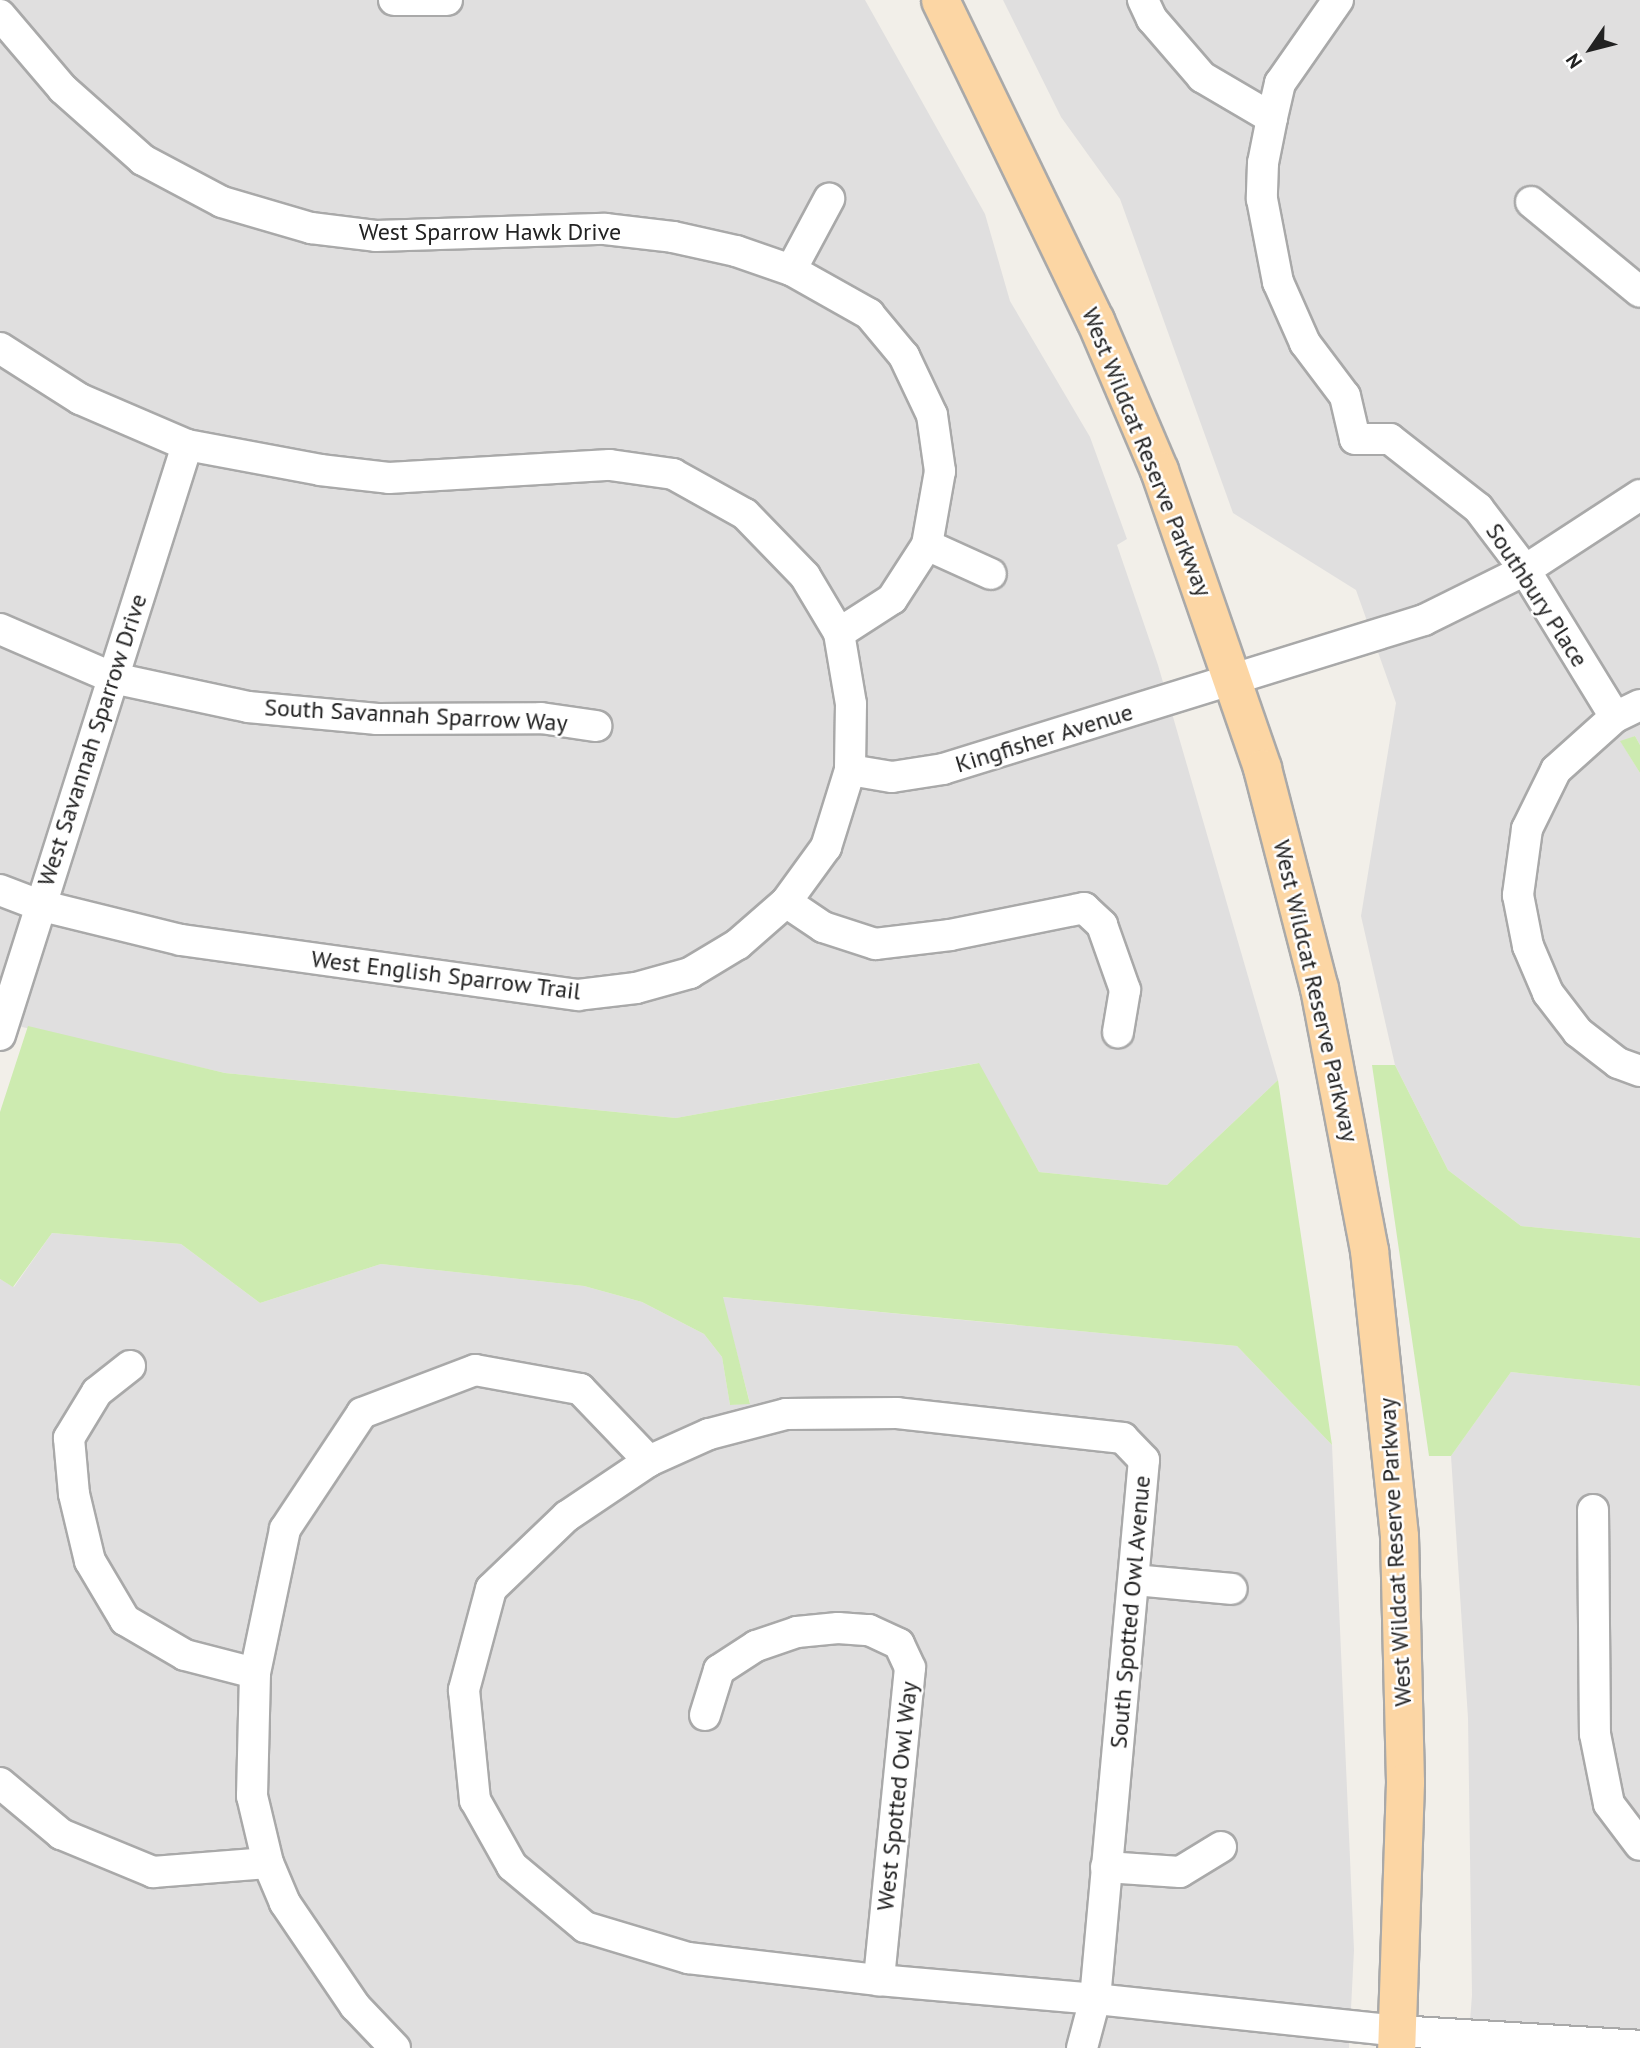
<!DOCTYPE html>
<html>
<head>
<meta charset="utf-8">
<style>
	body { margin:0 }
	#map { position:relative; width:1640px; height:2048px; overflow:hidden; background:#f2efe9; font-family:"PT Sans",sans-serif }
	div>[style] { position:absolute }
	.residential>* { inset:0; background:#e0dfdf }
	.grass>* { inset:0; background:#cdebb0 }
	.roads { filter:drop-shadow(2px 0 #a9a9a9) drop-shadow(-2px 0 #a9a9a9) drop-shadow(0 2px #a9a9a9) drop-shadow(0 -2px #a9a9a9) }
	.minor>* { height:30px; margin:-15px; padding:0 15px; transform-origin:15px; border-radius:15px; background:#fff }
	.major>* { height:37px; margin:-18.5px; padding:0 18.5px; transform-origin:18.5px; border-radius:18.5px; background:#fcd6a4 }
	span { translate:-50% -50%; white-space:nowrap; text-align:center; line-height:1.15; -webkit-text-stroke:5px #fff; paint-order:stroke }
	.street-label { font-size:24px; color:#222 }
	.north { position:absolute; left:1556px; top:14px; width:70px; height:70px; -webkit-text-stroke:5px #fff; paint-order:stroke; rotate:235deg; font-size:19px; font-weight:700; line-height:28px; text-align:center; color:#222 }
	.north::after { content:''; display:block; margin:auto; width:24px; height:32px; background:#222; clip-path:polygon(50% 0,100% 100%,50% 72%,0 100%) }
</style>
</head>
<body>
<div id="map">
	<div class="residential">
		<i style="clip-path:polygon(0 0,865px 0,985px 214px,1010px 301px,1090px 437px,1127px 539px,1117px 545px,1158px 665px,1278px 1080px,1167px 1185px,1039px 1172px,978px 1063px,676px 1118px,225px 1073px,0 1022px)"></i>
		<i style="clip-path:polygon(1003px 0,1640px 0,1640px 745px,1635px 736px,1621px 742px,1640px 773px,1640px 1238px,1521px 1226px,1448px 1170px,1395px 1065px,1361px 916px,1396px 703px,1356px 590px,1233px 513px,1120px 199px,1061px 117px)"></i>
		<i style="clip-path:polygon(52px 1233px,181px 1244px,260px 1303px,381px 1264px,584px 1286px,642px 1302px,704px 1334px,722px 1357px,730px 1405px,750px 1403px,722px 1297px,1237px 1346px,1332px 1445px,1354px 1950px,1349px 2048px,0 2048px,0 1279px,14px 1287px)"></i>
		<i style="clip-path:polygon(1511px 1372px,1640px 1386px,1640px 2048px,1468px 2048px,1472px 1995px,1468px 1718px,1451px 1456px)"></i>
	</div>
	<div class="grass">
		<i style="clip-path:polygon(1635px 736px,1640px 745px,1640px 773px,1620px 741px)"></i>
		<i style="clip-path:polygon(28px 1026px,225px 1073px,676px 1118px,979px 1063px,1039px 1172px,1167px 1185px,1278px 1080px,1332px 1445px,1237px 1346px,723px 1297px,750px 1404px,730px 1405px,722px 1357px,704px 1334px,642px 1302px,584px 1286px,381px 1264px,260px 1303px,181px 1244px,52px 1233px,13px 1287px,0 1279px,0 1112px)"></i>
		<i style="clip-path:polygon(1372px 1065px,1395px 1065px,1448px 1170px,1521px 1226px,1640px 1238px,1640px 1386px,1511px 1372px,1451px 1456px,1429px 1456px)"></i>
	</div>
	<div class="roads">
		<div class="minor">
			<i style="left:394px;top:0;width:53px"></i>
			<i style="left:1143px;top:0;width:21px;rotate:65deg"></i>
			<i style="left:1152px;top:19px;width:77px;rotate:49.2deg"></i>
			<i style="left:1202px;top:77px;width:81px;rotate:30.4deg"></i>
			<i style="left:1338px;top:0;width:101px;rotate:124.9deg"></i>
			<i style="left:1280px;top:83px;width:36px;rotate:103deg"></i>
			<i style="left:1272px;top:118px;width:46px;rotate:101.3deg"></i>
			<i style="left:1263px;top:163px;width:36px;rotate:92deg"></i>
			<i style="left:1262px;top:199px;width:85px;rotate:79.1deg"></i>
			<i style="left:1278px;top:282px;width:67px;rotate:66.1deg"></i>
			<i style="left:1305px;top:343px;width:66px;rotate:53deg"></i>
			<i style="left:1345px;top:396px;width:44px;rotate:76.9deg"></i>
			<i style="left:1355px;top:439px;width:35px"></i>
			<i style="left:1390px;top:439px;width:112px;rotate:38.1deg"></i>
			<i style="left:1478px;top:508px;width:78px;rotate:52.8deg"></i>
			<i style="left:1525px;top:570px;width:172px;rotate:58.5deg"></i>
			<i style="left:0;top:15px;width:97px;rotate:49.6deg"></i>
			<i style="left:63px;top:89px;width:107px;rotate:41.6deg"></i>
			<i style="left:143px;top:160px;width:89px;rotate:28deg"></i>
			<i style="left:222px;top:202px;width:93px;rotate:16.3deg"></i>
			<i style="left:311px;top:228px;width:65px;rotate:7deg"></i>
			<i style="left:376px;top:236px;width:229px;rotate:-1.8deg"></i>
			<i style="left:605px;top:229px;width:68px;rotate:6.7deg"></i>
			<i style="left:673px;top:237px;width:65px;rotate:12.5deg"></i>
			<i style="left:736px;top:251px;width:58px;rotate:19.1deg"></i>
			<i style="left:791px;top:270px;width:90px;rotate:29.4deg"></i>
			<i style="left:869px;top:314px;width:55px;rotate:50.2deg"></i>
			<i style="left:904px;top:356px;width:65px;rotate:64.6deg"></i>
			<i style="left:932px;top:415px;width:57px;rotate:81.9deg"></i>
			<i style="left:940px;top:471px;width:75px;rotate:100deg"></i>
			<i style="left:927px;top:545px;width:64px;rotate:122.9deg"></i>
			<i style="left:892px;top:599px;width:63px;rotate:147.3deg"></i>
			<i style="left:1531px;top:202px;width:141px;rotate:39.5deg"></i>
			<i style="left:791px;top:270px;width:81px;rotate:-61.8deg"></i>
			<i style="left:0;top:348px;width:95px;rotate:32.5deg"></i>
			<i style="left:80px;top:399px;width:116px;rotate:23.3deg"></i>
			<i style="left:187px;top:445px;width:135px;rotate:10.6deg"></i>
			<i style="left:320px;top:470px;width:69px;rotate:6.6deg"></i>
			<i style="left:389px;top:478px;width:221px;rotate:-3.4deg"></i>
			<i style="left:610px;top:465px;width:64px;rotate:8.1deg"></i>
			<i style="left:673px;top:474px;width:82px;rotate:29.1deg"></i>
			<i style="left:745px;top:514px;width:86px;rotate:45.9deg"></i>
			<i style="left:805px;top:576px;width:66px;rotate:59.2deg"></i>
			<i style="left:839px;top:633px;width:72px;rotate:80.4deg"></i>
			<i style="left:851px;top:704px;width:66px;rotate:90.9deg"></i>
			<i style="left:850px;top:770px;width:81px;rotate:107.3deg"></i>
			<i style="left:826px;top:847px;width:68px;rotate:126deg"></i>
			<i style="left:786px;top:902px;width:64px;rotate:138.8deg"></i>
			<i style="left:738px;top:944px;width:56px;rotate:148.9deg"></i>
			<i style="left:690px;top:973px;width:56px;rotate:164.5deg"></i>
			<i style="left:636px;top:988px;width:58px;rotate:173.1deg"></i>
			<i style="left:578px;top:995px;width:401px;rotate:-172.1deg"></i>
			<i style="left:181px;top:940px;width:146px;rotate:-166.2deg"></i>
			<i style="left:39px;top:905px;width:42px;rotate:-159deg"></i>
			<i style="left:927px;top:545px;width:70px;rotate:24.4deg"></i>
			<i style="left:0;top:629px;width:123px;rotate:23.4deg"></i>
			<i style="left:113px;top:678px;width:138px;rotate:12.1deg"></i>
			<i style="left:248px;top:707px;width:130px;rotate:5.3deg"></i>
			<i style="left:377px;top:719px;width:164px;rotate:-0.3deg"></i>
			<i style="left:541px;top:718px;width:56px;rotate:8.3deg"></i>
			<i style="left:1640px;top:705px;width:28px;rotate:154deg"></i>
			<i style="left:1615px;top:717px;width:79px;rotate:138.1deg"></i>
			<i style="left:1556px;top:770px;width:66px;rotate:116.2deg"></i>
			<i style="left:1527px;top:829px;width:67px;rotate:97.8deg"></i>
			<i style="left:1518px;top:895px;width:52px;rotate:78.9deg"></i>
			<i style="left:1528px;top:946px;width:51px;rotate:66.9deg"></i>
			<i style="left:1548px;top:993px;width:49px;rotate:52.4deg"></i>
			<i style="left:1578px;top:1032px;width:51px;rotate:37.8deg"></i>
			<i style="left:1618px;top:1063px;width:23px;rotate:20deg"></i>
			<i style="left:850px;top:770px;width:43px;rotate:9.5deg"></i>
			<i style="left:892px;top:777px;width:52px;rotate:-8.9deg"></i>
			<i style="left:943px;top:769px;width:504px;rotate:-17.21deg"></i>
			<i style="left:1424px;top:620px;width:113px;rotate:-26.3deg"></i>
			<i style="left:1525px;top:570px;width:137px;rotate:-33.1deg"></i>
			<i style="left:786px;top:902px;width:45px;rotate:34deg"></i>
			<i style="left:823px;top:927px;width:55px;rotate:18.1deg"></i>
			<i style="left:875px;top:944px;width:76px;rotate:-6.8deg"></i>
			<i style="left:950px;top:935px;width:137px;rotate:-11.4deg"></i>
			<i style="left:1084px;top:908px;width:25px;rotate:43deg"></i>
			<i style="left:1102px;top:925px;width:69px;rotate:70.5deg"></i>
			<i style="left:1125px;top:990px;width:43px;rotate:99.5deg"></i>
			<i style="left:0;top:1035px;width:619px;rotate:-72.41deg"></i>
			<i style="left:130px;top:1366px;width:42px;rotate:141.8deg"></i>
			<i style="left:97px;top:1392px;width:54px;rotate:121.3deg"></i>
			<i style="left:69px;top:1438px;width:56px;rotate:84.9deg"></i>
			<i style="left:74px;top:1494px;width:69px;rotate:76.6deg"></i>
			<i style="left:90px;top:1561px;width:69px;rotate:59.3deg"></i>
			<i style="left:125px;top:1620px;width:69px;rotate:30.3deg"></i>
			<i style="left:185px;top:1655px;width:72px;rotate:14.4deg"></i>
			<i style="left:1593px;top:1510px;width:224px;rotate:89.5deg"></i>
			<i style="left:1595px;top:1734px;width:71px;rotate:78.7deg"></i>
			<i style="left:1609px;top:1804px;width:51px;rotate:52.9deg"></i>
			<i style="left:1134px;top:1580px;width:98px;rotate:5.2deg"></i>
			<i style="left:705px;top:1715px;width:47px;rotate:-72.7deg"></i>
			<i style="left:719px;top:1670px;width:44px;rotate:-33deg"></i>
			<i style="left:756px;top:1646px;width:43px;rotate:-18.9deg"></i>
			<i style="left:797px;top:1632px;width:41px;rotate:-5.6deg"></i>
			<i style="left:838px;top:1628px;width:31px;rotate:4deg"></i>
			<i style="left:869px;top:1630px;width:33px;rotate:25deg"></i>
			<i style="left:899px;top:1644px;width:26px;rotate:65deg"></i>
			<i style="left:910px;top:1668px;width:314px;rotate:95.7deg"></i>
			<i style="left:0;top:1783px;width:80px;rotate:39.9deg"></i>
			<i style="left:61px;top:1834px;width:100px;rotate:22.4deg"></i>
			<i style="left:153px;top:1872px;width:115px;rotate:-4.5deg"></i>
			<i style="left:1106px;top:1867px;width:74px;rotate:3.9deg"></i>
			<i style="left:1180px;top:1872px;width:48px;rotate:-31.4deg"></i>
			<i style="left:395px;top:2048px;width:58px;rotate:-133.6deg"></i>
			<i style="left:355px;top:2006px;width:125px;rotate:-124.2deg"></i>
			<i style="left:285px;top:1903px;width:43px;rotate:-113deg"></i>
			<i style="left:268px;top:1863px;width:69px;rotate:-103.4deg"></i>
			<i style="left:252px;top:1796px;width:123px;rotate:-88.6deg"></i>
			<i style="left:255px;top:1673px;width:147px;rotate:-78.2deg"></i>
			<i style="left:285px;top:1529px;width:139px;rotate:-56.4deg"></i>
			<i style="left:362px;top:1413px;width:121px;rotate:-20.8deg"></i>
			<i style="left:475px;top:1370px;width:107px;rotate:10.3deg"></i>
			<i style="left:580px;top:1389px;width:100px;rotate:46.2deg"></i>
			<i style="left:1082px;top:2048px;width:51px;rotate:-75.1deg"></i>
			<i style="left:1095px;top:1999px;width:541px;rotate:-84.81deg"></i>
			<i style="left:1144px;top:1460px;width:30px;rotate:-134deg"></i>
			<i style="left:1123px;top:1438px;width:227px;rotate:-173.7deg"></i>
			<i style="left:897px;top:1413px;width:111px;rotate:179.5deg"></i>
			<i style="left:786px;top:1414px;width:80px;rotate:165.4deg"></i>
			<i style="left:709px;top:1434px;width:66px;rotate:155.8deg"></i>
			<i style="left:649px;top:1461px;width:99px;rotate:146.1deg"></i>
			<i style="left:567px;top:1516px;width:105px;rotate:136.2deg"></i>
			<i style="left:491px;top:1589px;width:105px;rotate:105deg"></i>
			<i style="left:464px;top:1690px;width:111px;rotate:84.3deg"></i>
			<i style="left:475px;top:1800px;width:76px;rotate:60.7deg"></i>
			<i style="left:512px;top:1866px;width:95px;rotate:39.9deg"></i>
			<i style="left:585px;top:1927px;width:108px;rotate:16.8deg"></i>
			<i style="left:688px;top:1958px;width:192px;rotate:6.6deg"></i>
			<i style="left:879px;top:1980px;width:217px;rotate:5deg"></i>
			<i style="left:1095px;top:1999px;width:304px;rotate:6deg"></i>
			<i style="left:1397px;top:2031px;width:243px;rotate:3.5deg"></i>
		</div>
		<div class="major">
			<i style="left:940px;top:0;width:356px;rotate:64.2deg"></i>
			<i style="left:1095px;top:320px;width:163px;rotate:66.9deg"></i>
			<i style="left:1159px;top:470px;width:315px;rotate:70.9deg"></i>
			<i style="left:1262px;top:768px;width:227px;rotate:75.5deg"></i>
			<i style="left:1319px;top:988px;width:267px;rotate:79.2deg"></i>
			<i style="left:1369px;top:1250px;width:288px;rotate:84deg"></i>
			<i style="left:1399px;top:1536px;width:246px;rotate:88.6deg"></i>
			<i style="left:1405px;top:1782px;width:266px;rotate:91.9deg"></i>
		</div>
	</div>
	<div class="street-label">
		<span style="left:490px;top:232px">West Sparrow Hawk Drive</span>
		<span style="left:1147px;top:452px;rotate:68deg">West Wildcat Reserve Parkway</span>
		<span style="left:1537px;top:595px;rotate:57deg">Southbury Place</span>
		<span style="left:416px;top:715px;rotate:3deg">South Savannah Sparrow Way</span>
		<span style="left:1044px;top:738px;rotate:-17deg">Kingfisher Avenue</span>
		<span style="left:92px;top:740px;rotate:-72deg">West Savannah Sparrow Drive</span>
		<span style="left:446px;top:975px;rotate:7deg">West English Sparrow Trail</span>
		<span style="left:1316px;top:991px;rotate:77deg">West Wildcat Reserve Parkway</span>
		<span style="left:1395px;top:1552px;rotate:-93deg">West Wildcat Reserve Parkway</span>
		<span style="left:1130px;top:1612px;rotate:-85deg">South Spotted Owl Avenue</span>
		<span style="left:897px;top:1796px;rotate:-84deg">West Spotted Owl Way</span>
	</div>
	<div class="north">N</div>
</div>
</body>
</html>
